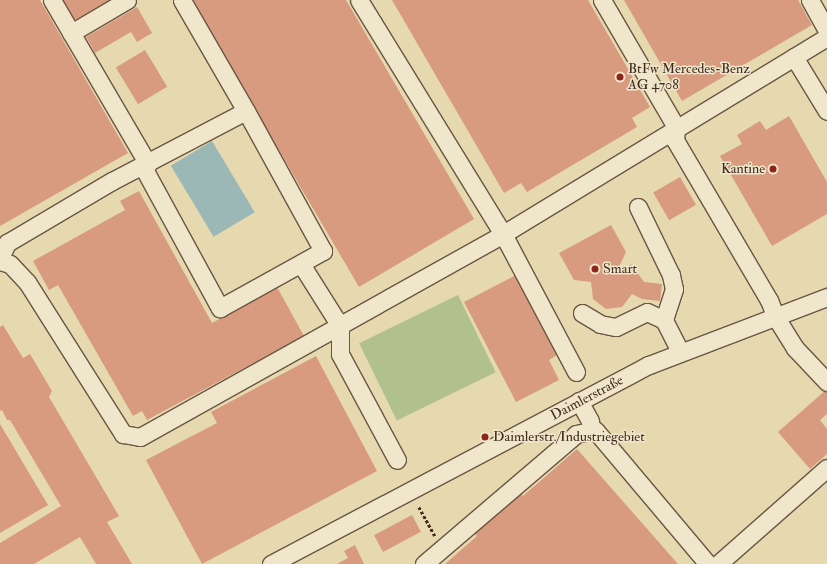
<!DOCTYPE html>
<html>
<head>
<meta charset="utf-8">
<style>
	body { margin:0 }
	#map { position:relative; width:827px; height:564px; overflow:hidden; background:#e6d8af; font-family:"IM FELL Double Pica",serif }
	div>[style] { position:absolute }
	.green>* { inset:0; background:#b0c08f; transform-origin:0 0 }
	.water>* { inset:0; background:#9bb7b6; transform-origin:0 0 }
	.building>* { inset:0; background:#d89b7f; transform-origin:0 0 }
	.path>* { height:2.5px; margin-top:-1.25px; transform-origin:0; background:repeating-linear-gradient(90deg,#412b1f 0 3px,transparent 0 5px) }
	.roads { filter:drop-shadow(1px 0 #6a5643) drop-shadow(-1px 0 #6a5643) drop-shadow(0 1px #6a5643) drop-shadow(0 -1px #6a5643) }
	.minor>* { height:17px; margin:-8.5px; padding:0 8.5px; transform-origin:8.5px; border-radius:8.5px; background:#efe6cb }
	.dots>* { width:11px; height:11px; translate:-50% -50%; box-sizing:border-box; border:2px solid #efe6cb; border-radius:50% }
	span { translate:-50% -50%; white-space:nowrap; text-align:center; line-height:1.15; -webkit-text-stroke:3px #efe6cb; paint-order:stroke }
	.poi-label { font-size:14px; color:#412b1f }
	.left { translate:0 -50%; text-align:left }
	.right { translate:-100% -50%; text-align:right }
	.street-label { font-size:14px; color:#412b1f }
</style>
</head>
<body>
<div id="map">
	<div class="green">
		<i style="left:458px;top:295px;width:86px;height:110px;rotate:64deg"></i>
	</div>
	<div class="water">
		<i style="left:212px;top:141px;width:83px;height:48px;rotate:59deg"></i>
	</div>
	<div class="building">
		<i style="clip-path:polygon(0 0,40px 0,128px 153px,0 226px)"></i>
		<i style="clip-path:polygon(57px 0,110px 0,70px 23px)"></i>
		<i style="clip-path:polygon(191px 0,346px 0,474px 219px,359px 287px)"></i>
		<i style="clip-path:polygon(392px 0,588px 0,650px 107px,632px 118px,637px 127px,527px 192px,521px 183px,504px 193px)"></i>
		<i style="clip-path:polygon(624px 0,798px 0,812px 25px,682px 101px)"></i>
		<i style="clip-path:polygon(137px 7px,152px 33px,137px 42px,131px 32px,95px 53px,86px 37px)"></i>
		<i style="left:145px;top:50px;width:43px;height:34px;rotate:59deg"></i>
		<i style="clip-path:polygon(789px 116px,827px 182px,827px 214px,772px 246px,720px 156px,742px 144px,737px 135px,760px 121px,766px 130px)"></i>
		<i style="left:680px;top:177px;width:32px;height:31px;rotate:60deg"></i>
		<i style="clip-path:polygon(139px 191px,212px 323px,277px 287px,304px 336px,147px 420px,142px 411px,133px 416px,58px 285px,49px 290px,33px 261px,125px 210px,120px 201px)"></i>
		<i style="clip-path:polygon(611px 225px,626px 252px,619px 267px,625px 271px,631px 264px,644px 282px,662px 284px,660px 301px,642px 299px,632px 294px,622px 307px,606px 309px,593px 299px,591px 282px,574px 280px,559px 253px)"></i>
		<i style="clip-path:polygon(518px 274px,555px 344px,552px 346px,557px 355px,549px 360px,559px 380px,516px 402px,464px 302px)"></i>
		<i style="clip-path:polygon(3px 325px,23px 358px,30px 354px,52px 391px,49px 397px,119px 516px,107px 522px,132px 564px,96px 564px,80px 537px,34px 564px,0 564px,0 543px,61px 506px,10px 420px,7px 420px,2px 410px,0 411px,0 327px)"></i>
		<i style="clip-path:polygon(316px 356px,377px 471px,202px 564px,146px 460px,217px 423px,211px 412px)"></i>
		<i style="clip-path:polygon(827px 389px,827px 414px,820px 420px,827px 429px,827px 454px,810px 469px,778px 432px)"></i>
		<i style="clip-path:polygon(0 424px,48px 505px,0 533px)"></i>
		<i style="clip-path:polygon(577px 449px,678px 564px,445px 564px,477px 536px,473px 532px,519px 491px,523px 496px)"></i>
		<i style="left:412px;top:515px;width:19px;height:43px;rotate:62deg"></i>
		<i style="clip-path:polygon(355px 545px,364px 564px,337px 564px,348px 558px,344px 551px)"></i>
	</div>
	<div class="path">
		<i style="left:419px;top:507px;width:33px;rotate:61deg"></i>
	</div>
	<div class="roads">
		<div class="minor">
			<i style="left:52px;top:0;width:190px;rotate:59.7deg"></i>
			<i style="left:359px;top:0;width:275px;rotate:58.4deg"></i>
			<i style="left:503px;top:234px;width:156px;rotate:62.1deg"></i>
			<i style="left:602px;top:0;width:147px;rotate:59.8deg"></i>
			<i style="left:676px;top:127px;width:13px;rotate:94deg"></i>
			<i style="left:675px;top:140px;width:186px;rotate:59.6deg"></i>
			<i style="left:769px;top:300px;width:17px;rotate:69deg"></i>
			<i style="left:775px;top:316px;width:38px;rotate:58deg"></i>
			<i style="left:795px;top:348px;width:47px;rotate:46.7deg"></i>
			<i style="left:810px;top:0;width:35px;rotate:61deg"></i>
			<i style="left:71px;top:33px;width:65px;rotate:-30.5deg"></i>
			<i style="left:794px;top:57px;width:63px;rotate:58.6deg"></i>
			<i style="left:143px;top:167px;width:161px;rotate:61.4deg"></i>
			<i style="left:220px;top:308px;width:118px;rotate:-29deg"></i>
			<i style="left:323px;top:251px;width:160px;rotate:-118.8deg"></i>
			<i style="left:638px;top:207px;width:76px;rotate:64.1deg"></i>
			<i style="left:671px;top:275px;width:14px;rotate:78deg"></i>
			<i style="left:674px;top:289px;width:33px;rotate:108deg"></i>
			<i style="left:664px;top:320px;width:35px;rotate:63deg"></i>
			<i style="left:0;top:258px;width:17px;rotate:-65deg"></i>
			<i style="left:7px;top:243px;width:122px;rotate:-30.6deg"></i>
			<i style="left:112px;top:181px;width:151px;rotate:-27.6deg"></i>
			<i style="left:246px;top:111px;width:128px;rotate:-120deg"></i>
			<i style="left:0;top:261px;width:10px;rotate:17deg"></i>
			<i style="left:10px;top:264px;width:25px;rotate:47deg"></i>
			<i style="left:27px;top:282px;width:180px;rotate:57.7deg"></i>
			<i style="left:123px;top:434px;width:17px;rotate:10deg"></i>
			<i style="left:140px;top:437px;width:416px;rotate:-29.2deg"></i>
			<i style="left:503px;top:234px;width:379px;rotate:-31.3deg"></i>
			<i style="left:301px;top:264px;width:73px;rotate:57.8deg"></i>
			<i style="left:340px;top:326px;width:28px;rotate:90deg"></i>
			<i style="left:340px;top:354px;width:120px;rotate:61.7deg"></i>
			<i style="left:582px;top:313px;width:21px;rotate:31deg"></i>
			<i style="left:600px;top:324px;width:16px;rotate:11deg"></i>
			<i style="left:616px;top:327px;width:34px;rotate:-26deg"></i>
			<i style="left:647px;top:312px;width:19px;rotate:25deg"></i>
			<i style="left:579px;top:401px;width:23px;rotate:61deg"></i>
			<i style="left:271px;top:564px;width:427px;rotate:-27.8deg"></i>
			<i style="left:649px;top:365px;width:191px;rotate:-20.9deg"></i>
			<i style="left:424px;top:564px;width:200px;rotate:-40.5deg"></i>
			<i style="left:576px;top:434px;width:19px;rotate:-12deg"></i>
			<i style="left:595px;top:430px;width:175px;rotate:49.9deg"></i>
			<i style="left:718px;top:564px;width:145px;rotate:-41.4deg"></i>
		</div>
	</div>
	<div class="dots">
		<i style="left:620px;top:77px;background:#8f2418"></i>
		<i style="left:773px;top:169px;background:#8f2418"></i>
		<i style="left:595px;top:269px;background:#8f2418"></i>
		<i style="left:485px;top:437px;background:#8f2418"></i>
	</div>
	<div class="poi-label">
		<span class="left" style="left:628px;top:77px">BtFw Mercedes-Benz<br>AG 4708</span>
		<span class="right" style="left:765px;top:169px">Kantine</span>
		<span class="left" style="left:603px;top:269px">Smart</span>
		<span class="left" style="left:493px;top:437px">Daimlerstr./Industriegebiet</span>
	</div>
	<div class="street-label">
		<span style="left:587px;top:398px;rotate:-28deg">Daimlerstraße</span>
	</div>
</div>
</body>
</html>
